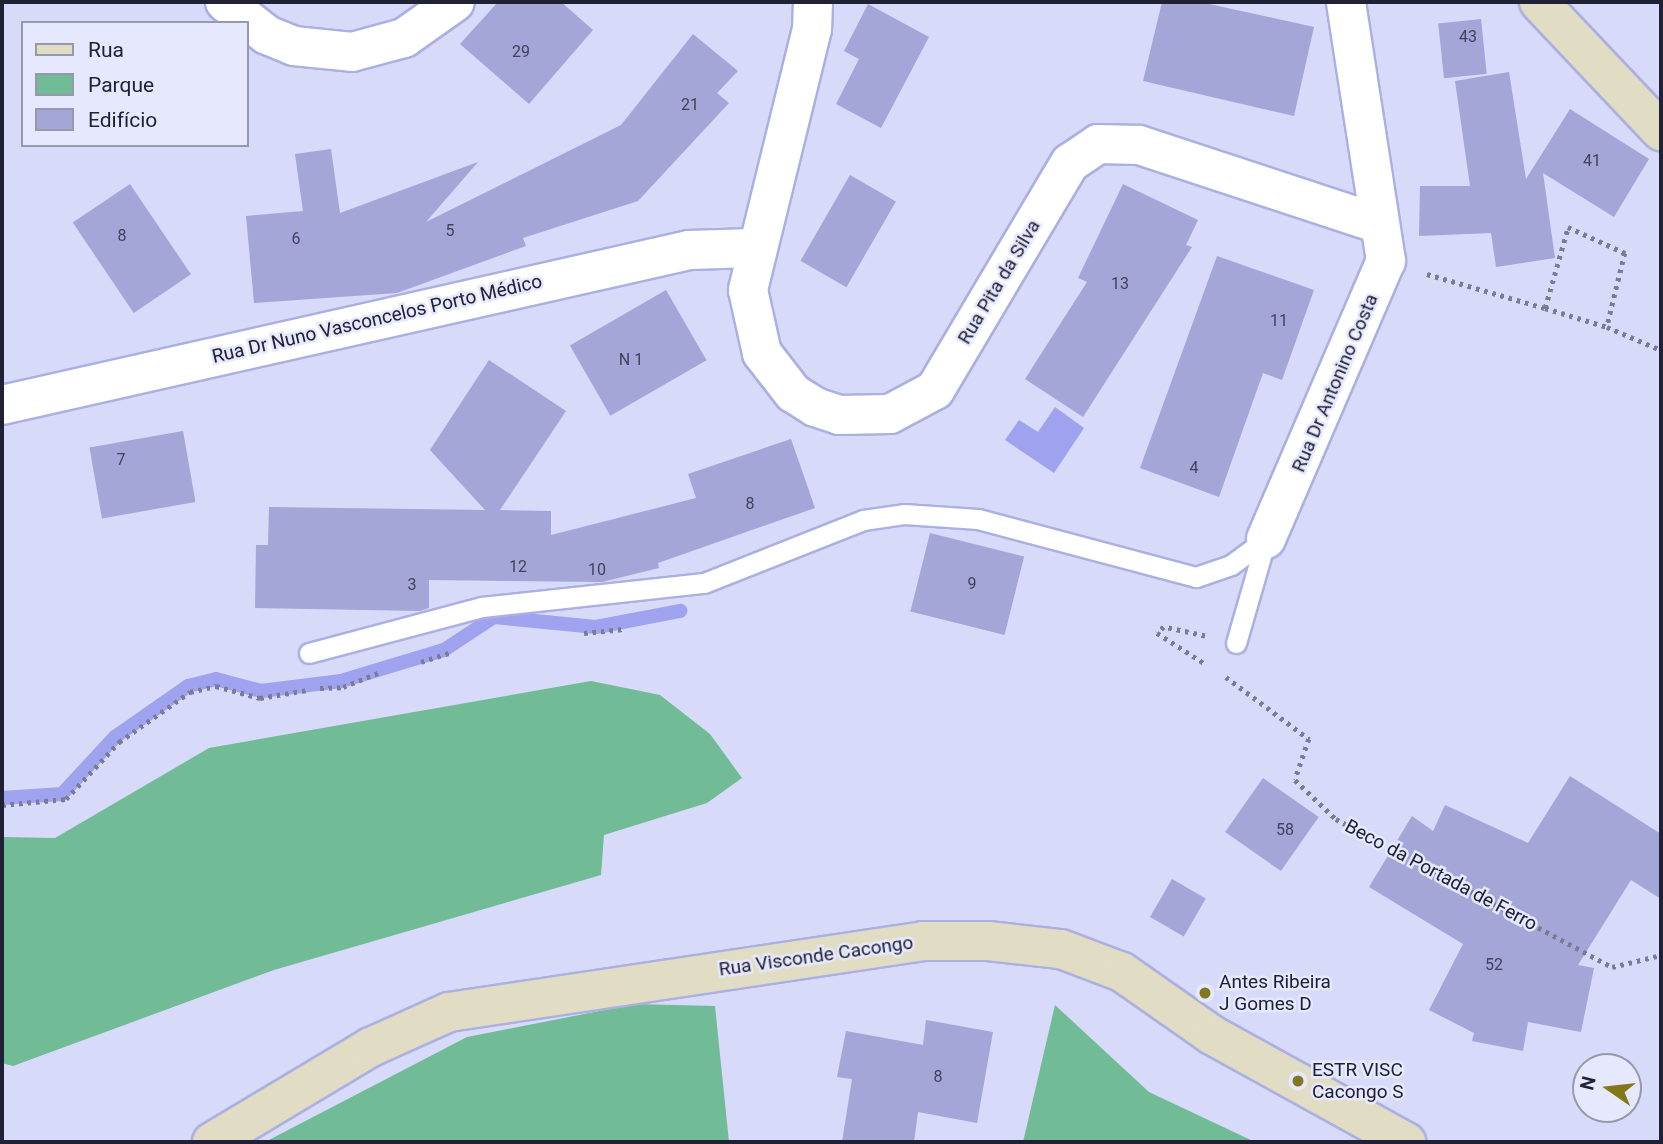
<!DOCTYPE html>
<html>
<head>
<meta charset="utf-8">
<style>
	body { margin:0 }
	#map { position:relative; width:1663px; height:1144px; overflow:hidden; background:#d7daf9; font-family:Roboto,sans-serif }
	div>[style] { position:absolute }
	.green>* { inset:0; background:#71bc97 }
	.water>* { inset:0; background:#9fa3ef }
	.stream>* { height:14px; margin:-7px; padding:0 7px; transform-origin:7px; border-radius:7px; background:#9fa3ef }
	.building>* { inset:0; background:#a3a6d7; transform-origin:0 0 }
	.path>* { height:4.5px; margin-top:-2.25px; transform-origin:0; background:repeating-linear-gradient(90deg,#7a7c95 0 3.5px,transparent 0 8.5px) }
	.roads { filter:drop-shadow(2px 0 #acb0e1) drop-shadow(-2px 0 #acb0e1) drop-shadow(0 2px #acb0e1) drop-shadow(0 -2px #acb0e1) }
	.lane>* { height:19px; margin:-9.5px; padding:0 9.5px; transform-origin:9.5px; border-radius:9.5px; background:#fff }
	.street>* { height:38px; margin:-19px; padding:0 19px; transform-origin:19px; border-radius:19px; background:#fff }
	.secondary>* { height:38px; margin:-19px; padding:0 19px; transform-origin:19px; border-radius:19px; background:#e1ddc5 }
	.dots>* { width:19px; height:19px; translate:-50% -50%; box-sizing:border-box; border:4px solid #e6e8fd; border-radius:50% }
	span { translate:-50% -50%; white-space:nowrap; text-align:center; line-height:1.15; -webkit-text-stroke:5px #e6e8fd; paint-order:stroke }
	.number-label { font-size:16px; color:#41425d }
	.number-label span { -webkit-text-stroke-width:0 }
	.street-label { font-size:19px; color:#202134 }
	.poi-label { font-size:19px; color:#202134 }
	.left { translate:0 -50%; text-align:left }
	.frame { position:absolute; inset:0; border:4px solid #202134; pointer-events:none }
	.legend { position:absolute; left:21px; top:21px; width:228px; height:126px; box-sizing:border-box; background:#e6e8fd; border:2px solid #9798ad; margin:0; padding:9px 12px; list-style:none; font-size:21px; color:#202134 }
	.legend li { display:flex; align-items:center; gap:14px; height:35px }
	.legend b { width:35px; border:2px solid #9798ad }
	.north { position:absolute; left:1572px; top:1053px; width:70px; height:70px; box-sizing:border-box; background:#e6e8fd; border:2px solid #9798ad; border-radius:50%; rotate:284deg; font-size:19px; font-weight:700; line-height:28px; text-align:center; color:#202134 }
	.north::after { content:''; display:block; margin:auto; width:24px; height:32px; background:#83771b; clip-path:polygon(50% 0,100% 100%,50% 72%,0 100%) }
</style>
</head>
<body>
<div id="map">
	<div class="green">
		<i style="clip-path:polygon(591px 681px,660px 695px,710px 734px,742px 778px,707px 803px,604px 835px,601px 875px,274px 970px,13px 1066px,2px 1063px,2px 837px,55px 838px,209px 748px)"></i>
		<i style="clip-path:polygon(635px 1004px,715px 1006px,729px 1142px,265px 1142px,467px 1037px)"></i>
		<i style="clip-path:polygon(1055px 1005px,1149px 1092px,1255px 1142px,1023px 1142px)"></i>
	</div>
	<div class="water">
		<i style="clip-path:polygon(1055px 407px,1084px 428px,1054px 473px,1005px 440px,1019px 420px,1038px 432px)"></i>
	</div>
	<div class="stream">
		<i style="left:2px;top:798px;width:60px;rotate:-3.8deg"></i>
		<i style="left:62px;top:794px;width:78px;rotate:-47.1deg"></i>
		<i style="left:115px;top:737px;width:89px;rotate:-34.9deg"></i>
		<i style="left:188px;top:686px;width:29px;rotate:-14deg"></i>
		<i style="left:216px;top:679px;width:47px;rotate:14.9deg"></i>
		<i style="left:261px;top:691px;width:81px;rotate:-7.1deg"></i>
		<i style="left:341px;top:681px;width:108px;rotate:-16.8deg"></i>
		<i style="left:444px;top:650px;width:60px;rotate:-33.4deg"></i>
		<i style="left:494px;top:617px;width:102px;rotate:5.6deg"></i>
		<i style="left:596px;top:627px;width:86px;rotate:-10.8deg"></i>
	</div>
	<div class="building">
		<i style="clip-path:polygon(498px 2px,561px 2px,593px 30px,529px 104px,460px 44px)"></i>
		<i style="clip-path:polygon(1162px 2px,1200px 2px,1314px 27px,1294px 116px,1143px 81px)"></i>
		<i style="clip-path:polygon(868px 4px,929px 37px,881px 128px,836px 104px,859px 59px,844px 51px)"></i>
		<i style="left:1481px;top:19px;width:55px;height:43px;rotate:84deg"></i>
		<i style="clip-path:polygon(693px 34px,738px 71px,717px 93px,729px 103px,638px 201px,523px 238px,526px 246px,397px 293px,254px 303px,246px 216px,303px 211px,295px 154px,331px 149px,340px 213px,478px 162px,426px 222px,621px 125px)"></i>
		<i style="clip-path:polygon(1509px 72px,1526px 179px,1570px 109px,1649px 159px,1614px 217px,1543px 173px,1555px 258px,1496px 267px,1491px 233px,1419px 236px,1420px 186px,1470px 186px,1455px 81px)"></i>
		<i style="left:850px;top:175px;width:53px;height:99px;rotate:30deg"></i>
		<i style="left:130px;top:184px;width:109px;height:69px;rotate:56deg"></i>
		<i style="clip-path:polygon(1123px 184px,1198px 220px,1186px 245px,1192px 247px,1083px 417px,1025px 379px,1087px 282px,1078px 278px)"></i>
		<i style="clip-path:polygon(1217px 256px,1314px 290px,1282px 380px,1263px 373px,1219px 497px,1140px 468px)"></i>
		<i style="left:666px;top:290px;width:81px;height:111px;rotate:60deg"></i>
		<i style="clip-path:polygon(489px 360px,566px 411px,500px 510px,551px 511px,551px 535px,696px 498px,688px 474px,791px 439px,815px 508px,658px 563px,659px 568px,602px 582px,429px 580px,429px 608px,420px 611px,255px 608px,256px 545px,268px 545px,269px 507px,485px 510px,430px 450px)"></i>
		<i style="left:183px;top:431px;width:72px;height:95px;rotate:80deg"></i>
		<i style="left:930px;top:533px;width:97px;height:81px;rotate:14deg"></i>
		<i style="clip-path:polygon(1570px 776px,1661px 834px,1661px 899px,1631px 880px,1578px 965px,1594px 968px,1581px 1032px,1528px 1022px,1523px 1051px,1472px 1041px,1474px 1033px,1429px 1010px,1463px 944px,1369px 887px,1412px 816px,1433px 831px,1445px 805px,1528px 843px)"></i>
		<i style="left:1263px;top:778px;width:68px;height:66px;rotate:35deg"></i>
		<i style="left:1172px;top:879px;width:39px;height:44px;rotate:30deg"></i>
		<i style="clip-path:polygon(926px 1020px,993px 1032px,977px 1123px,918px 1112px,914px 1142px,842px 1142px,852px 1079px,837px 1077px,846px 1031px,923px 1045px)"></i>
	</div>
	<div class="path">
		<i style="left:1427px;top:274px;width:123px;rotate:16.1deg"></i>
		<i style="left:1545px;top:308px;width:84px;rotate:-74.1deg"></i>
		<i style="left:1568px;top:227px;width:63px;rotate:24.5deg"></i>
		<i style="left:1625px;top:253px;width:76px;rotate:103.7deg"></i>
		<i style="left:1607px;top:327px;width:59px;rotate:23.1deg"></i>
		<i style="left:1545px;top:308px;width:65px;rotate:17deg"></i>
		<i style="left:584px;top:633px;width:40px;rotate:-5.7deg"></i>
		<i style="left:1205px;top:636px;width:42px;rotate:-167.6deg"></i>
		<i style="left:1164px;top:627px;width:9px;rotate:139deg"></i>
		<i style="left:1157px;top:633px;width:59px;rotate:32.6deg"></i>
		<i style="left:421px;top:662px;width:33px;rotate:-18deg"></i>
		<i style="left:1226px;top:677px;width:104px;rotate:36.8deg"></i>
		<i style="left:1309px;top:739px;width:43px;rotate:108.9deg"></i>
		<i style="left:1295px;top:780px;width:57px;rotate:43.6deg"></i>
		<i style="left:1336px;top:819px;width:313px;rotate:28.2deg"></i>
		<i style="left:1612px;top:967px;width:50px;rotate:-13.8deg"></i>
		<i style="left:320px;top:688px;width:23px;rotate:-2deg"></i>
		<i style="left:343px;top:687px;width:38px;rotate:-22deg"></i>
		<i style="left:2px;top:805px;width:64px;rotate:-5.4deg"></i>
		<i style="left:66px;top:799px;width:78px;rotate:-47.1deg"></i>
		<i style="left:119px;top:742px;width:87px;rotate:-35.2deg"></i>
		<i style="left:190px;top:692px;width:27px;rotate:-13deg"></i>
		<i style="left:216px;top:686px;width:46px;rotate:15.3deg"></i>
		<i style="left:260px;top:698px;width:49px;rotate:-9.5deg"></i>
	</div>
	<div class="roads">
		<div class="lane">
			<i style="left:1236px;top:643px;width:108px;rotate:-73.9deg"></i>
			<i style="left:309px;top:653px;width:179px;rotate:-14.9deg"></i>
			<i style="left:482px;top:607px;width:223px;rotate:-6.2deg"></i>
			<i style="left:704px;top:583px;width:171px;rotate:-21.6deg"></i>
			<i style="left:863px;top:520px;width:41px;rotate:-8.3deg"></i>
			<i style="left:904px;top:514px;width:74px;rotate:3.9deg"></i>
			<i style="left:978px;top:519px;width:226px;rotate:14.9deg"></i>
			<i style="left:1196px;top:577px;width:37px;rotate:-19deg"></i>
			<i style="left:1231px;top:565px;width:44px;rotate:-36.6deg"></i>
		</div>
		<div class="street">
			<i style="left:225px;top:2px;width:53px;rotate:38.2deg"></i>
			<i style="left:267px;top:35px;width:29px;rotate:22deg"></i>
			<i style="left:294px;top:46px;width:58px;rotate:5.9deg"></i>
			<i style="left:352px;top:52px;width:54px;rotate:-15.1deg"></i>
			<i style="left:404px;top:38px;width:62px;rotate:-35.2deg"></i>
			<i style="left:813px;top:2px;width:27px;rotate:92deg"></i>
			<i style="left:812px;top:29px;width:269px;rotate:103.8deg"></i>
			<i style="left:748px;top:290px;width:65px;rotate:77.5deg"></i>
			<i style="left:762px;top:353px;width:51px;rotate:52.2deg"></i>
			<i style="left:793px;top:393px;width:26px;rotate:32deg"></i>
			<i style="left:815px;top:407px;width:25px;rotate:18deg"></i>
			<i style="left:839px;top:415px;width:51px;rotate:-1.1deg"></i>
			<i style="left:890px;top:414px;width:51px;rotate:-28.1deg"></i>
			<i style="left:935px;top:390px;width:264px;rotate:-59.3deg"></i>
			<i style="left:1070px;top:163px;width:34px;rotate:-34deg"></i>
			<i style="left:1098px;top:144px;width:41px;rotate:1.4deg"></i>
			<i style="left:1139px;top:145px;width:253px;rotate:18.2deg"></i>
			<i style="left:2px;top:405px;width:704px;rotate:-12.71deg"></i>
			<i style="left:689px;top:250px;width:66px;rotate:-1.7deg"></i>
			<i style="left:1266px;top:539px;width:303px;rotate:-66.7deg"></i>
			<i style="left:1386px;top:261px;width:262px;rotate:-98.8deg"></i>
		</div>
		<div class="secondary">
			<i style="left:1539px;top:2px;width:178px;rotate:46.6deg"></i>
			<i style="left:212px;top:1142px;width:185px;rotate:-30.9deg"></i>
			<i style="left:371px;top:1047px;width:85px;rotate:-24.2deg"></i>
			<i style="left:449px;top:1012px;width:479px;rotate:-8.5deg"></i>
			<i style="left:923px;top:941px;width:65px"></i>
			<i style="left:988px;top:941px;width:73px;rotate:6.3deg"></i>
			<i style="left:1061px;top:949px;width:65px;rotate:20.7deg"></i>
			<i style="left:1122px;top:972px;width:110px;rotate:35deg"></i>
			<i style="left:1212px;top:1035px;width:222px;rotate:28.9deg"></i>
		</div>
	</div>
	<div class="dots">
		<i style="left:1205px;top:993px;background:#83771b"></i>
		<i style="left:1298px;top:1081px;background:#83771b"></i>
	</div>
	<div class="number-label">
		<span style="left:1468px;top:37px">43</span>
		<span style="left:521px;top:52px">29</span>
		<span style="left:690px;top:105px">21</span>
		<span style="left:1592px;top:161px">41</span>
		<span style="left:450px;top:231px">5</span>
		<span style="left:122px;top:236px">8</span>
		<span style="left:296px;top:239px">6</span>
		<span style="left:1120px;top:284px">13</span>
		<span style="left:1279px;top:321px">11</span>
		<span style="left:631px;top:360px">N 1</span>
		<span style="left:121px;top:460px">7</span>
		<span style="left:1194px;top:468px">4</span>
		<span style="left:750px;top:504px">8</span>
		<span style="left:518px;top:567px">12</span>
		<span style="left:597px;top:570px">10</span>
		<span style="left:972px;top:584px">9</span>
		<span style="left:412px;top:585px">3</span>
		<span style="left:1285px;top:830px">58</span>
		<span style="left:1494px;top:965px">52</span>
		<span style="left:938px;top:1077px">8</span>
	</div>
	<div class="street-label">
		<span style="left:999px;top:282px;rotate:-59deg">Rua Pita da Silva</span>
		<span style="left:377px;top:319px;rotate:-13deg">Rua Dr Nuno Vasconcelos Porto Médico</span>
		<span style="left:1335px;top:383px;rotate:-67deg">Rua Dr Antonino Costa</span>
		<span style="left:1441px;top:875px;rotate:28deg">Beco da Portada de Ferro</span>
		<span style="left:816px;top:956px;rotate:-8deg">Rua Visconde Cacongo</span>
	</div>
	<div class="poi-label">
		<span class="left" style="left:1219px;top:993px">Antes Ribeira<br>J Gomes D</span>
		<span class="left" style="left:1312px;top:1081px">ESTR VISC<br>Cacongo S</span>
	</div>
	<div class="frame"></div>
	<ul class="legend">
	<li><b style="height:9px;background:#e1ddc5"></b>Rua</li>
	<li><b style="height:19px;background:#71bc97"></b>Parque</li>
	<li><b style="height:19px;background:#a3a6d7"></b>Edifício</li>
	</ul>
	<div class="north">N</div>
</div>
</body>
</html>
